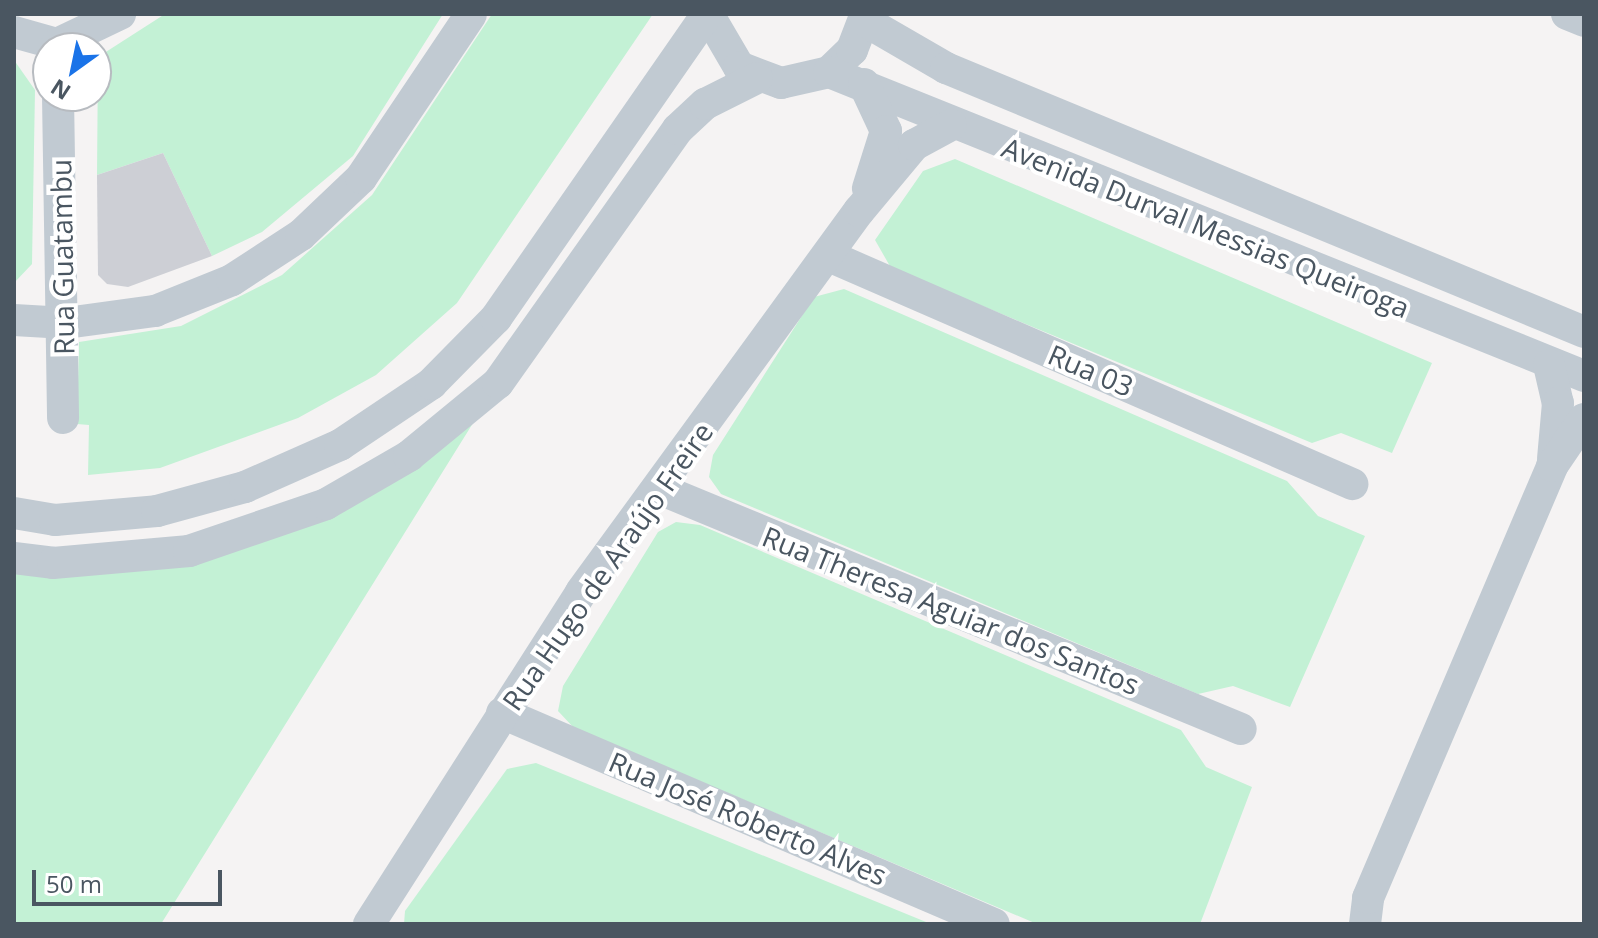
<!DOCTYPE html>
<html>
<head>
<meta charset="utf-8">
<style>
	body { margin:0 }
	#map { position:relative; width:1598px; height:938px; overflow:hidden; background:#f5f3f3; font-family:"Open Sans",sans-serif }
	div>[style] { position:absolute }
	.green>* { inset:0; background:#c3f1d5 }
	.building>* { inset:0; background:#cdcfd5 }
	.minor>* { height:32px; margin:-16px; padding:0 16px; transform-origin:16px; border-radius:16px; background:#c1cad2 }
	span { translate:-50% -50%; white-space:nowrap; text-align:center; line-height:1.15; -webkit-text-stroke:8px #fff; paint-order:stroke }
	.street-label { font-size:28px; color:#4a5661 }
	.frame { position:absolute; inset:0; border:16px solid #4a5661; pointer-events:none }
	.north { position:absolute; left:32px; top:32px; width:80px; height:80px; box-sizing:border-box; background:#fff; border:2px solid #b7bbc0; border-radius:50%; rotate:213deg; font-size:22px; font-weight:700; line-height:32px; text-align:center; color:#4a5661 }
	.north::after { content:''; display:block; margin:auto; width:28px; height:36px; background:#1a73e8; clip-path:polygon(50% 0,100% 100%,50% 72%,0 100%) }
	.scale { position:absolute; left:32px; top:870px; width:190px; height:36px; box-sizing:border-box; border:4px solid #4a5661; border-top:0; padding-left:10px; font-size:24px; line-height:28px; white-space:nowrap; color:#4a5661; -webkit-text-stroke:6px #fff; paint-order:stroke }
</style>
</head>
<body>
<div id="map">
	<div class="green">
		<i style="clip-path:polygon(165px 14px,443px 14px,353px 156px,262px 232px,212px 256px,163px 153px,97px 175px,98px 57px)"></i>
		<i style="clip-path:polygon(492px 14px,653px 14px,457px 303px,376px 375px,298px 418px,160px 468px,88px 475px,89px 425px,77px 424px,79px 342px,181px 326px,282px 275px,372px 195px)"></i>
		<i style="clip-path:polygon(14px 60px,35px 90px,32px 264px,14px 283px)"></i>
		<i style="clip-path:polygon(955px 159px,1432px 363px,1392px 453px,1341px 433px,1312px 443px,891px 268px,875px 240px,923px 171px)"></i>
		<i style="clip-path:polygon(844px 289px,1287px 481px,1318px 516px,1365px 536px,1290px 707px,1233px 686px,1198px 694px,721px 494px,709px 477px,713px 455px,814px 297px)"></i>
		<i style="clip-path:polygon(498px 383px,161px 924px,14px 924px,14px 558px,189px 551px,326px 504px)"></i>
		<i style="clip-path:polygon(676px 522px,700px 525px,1181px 730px,1206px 767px,1252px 787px,1200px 924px,1037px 924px,574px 728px,558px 711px,563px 686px,658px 532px)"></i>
		<i style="clip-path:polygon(536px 763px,931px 924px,404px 924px,405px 911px,507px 769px)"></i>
	</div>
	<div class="building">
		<i style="clip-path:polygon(163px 153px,212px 256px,128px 287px,107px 284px,98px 275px,97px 175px)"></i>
	</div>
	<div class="minor">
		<i style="left:708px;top:14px;width:61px;rotate:59.7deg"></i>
		<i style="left:739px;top:67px;width:45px;rotate:20.9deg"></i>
		<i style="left:781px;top:83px;width:49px;rotate:-12.9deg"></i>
		<i style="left:829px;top:72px;width:32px;rotate:-44deg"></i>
		<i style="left:852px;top:50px;width:39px;rotate:-69deg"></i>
		<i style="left:1567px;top:14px;width:18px;rotate:22deg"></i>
		<i style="left:865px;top:21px;width:94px;rotate:30.1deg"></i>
		<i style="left:946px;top:68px;width:690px;rotate:22.48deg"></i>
		<i style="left:14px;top:32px;width:45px;rotate:15.6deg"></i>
		<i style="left:57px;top:44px;width:70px;rotate:-25.5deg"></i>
		<i style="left:829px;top:72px;width:814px;rotate:21.93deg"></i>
		<i style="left:864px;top:84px;width:52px;rotate:64.9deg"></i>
		<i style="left:886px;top:131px;width:60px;rotate:107.5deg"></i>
		<i style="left:58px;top:96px;width:322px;rotate:89.1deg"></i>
		<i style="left:829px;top:256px;width:571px;rotate:23.55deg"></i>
		<i style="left:14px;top:320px;width:52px;rotate:3.3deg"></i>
		<i style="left:66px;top:323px;width:90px;rotate:-7.7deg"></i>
		<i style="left:155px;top:311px;width:83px;rotate:-21.9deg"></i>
		<i style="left:232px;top:280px;width:82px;rotate:-33.1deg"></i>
		<i style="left:301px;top:235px;width:83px;rotate:-43.5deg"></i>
		<i style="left:361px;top:178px;width:197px;rotate:-56.1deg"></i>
		<i style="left:1549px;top:365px;width:39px;rotate:77deg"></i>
		<i style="left:1558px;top:403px;width:56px;rotate:95.1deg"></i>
		<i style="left:662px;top:490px;width:626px;rotate:22.43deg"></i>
		<i style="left:14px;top:513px;width:42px;rotate:9.7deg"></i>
		<i style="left:55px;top:520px;width:102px;rotate:-5deg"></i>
		<i style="left:157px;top:511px;width:91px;rotate:-15.3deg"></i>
		<i style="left:245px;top:487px;width:104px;rotate:-23.9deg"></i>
		<i style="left:340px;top:445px;width:110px;rotate:-33.8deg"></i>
		<i style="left:431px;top:384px;width:93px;rotate:-45.4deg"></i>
		<i style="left:496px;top:318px;width:370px;rotate:-55.2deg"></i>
		<i style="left:14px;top:558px;width:39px;rotate:7deg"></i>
		<i style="left:53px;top:563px;width:137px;rotate:-5deg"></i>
		<i style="left:189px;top:551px;width:145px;rotate:-18.9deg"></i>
		<i style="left:326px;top:504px;width:96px;rotate:-30deg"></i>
		<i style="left:409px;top:456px;width:115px;rotate:-39.4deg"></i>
		<i style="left:498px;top:383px;width:311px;rotate:-54.7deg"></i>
		<i style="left:678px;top:129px;width:37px;rotate:-43deg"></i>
		<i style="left:705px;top:104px;width:58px;rotate:-26.6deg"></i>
		<i style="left:502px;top:713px;width:535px;rotate:23.21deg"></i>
		<i style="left:369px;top:924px;width:394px;rotate:-57.4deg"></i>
		<i style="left:581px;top:592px;width:472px;rotate:-53.9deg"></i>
		<i style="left:859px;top:211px;width:86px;rotate:-50.2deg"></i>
		<i style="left:914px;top:145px;width:42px;rotate:-28.4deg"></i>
		<i style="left:1365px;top:924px;width:26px;rotate:-83deg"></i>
		<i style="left:1368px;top:898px;width:470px;rotate:-66.9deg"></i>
		<i style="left:1552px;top:466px;width:57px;rotate:-55.8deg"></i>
	</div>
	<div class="street-label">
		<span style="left:1206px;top:227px;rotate:22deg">Avenida Durval Messias Queiroga</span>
		<span style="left:62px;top:257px;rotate:-91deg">Rua Guatambu</span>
		<span style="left:1091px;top:370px;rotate:23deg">Rua 03</span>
		<span style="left:607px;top:566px;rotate:-55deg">Rua Hugo de Araújo Freire</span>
		<span style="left:951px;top:610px;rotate:22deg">Rua Theresa Aguiar dos Santos</span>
		<span style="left:748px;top:818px;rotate:23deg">Rua José Roberto Alves</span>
	</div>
	<div class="frame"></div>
	<div class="north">N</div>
	<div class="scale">50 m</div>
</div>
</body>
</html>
